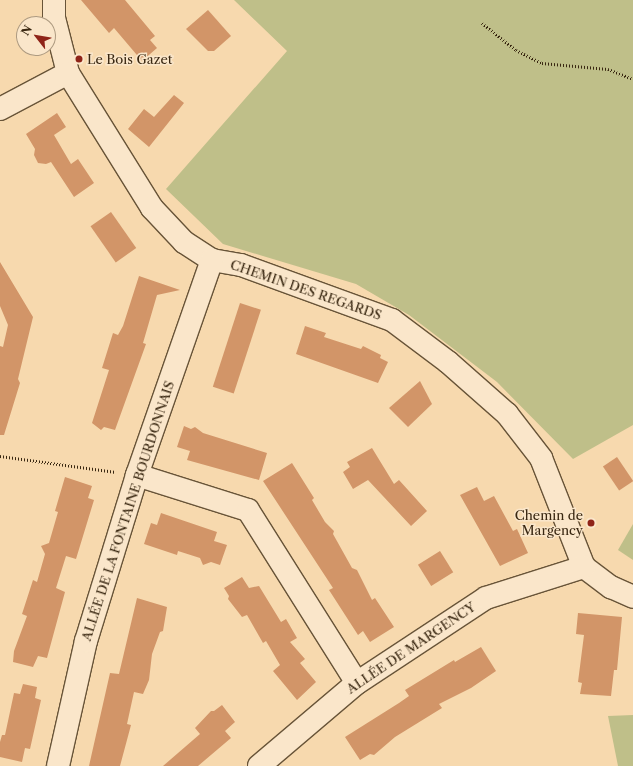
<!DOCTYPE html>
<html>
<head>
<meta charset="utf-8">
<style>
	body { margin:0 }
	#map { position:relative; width:633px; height:766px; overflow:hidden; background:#f7d9ae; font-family:"Libre Caslon Text",serif }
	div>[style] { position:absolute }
	.green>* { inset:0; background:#bfbf89 }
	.building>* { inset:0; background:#d29568; transform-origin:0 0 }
	.path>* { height:2.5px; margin-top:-1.25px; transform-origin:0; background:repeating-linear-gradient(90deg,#392711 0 1px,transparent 0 3px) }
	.roads { filter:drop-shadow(1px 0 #685438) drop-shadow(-1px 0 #685438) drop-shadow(0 1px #685438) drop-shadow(0 -1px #685438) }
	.street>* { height:22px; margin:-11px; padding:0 11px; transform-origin:11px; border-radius:11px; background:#fae6ca }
	.dots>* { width:11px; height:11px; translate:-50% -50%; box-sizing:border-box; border:2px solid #fae6ca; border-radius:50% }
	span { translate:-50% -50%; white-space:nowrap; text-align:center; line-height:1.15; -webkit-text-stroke:3px #fae6ca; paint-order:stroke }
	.poi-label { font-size:13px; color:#392711 }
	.left { translate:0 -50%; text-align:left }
	.right { translate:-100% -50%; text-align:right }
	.street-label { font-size:13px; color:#392711 }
	.north { position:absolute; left:16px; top:16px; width:40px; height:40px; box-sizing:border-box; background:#fae6ca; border:1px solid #ad9a80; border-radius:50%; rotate:301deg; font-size:11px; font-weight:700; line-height:16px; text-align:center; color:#392711 }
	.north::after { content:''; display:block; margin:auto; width:14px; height:18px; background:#8f2418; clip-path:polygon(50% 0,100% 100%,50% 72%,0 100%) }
</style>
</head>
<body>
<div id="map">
	<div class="green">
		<i style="clip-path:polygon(234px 0,633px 0,633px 425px,573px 459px,497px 382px,409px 315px,356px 284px,223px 244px,166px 189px,287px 51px)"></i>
		<i style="clip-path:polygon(633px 524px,633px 560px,618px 550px)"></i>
		<i style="clip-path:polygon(633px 715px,633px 766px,618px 766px,608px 716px)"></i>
	</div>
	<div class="building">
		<i style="clip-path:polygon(81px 0,125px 0,155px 36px,150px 40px,157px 48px,142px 61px,114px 28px,109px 33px)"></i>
		<i style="clip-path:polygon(208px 10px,231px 36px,214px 51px,208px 51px,186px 29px)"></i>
		<i style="clip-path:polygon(174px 95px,184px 103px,149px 147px,128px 129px,144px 109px,154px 117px)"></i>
		<i style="clip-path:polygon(57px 113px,66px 127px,54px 135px,71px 164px,78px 159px,94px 183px,74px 197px,51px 162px,46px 164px,38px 163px,34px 155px,35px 149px,26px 134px)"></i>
		<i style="left:111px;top:212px;width:44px;height:25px;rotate:55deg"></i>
		<i style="clip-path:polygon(0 262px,33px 317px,18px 379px,20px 383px,4px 435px,0 435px,0 346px,3px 347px,8px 325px,0 306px)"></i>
		<i style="clip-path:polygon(139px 276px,180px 290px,157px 295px,143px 343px,146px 344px,115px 430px,104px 427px,101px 430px,92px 423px,109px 370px,102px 368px,113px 333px,118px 335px,123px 326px)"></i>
		<i style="left:240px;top:303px;width:22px;height:88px;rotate:18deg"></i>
		<i style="clip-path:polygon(305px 326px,326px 333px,324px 337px,361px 349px,363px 346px,381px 355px,380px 358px,388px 362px,378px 383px,296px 354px)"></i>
		<i style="clip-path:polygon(420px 381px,432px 404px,408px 427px,389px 408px)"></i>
		<i style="clip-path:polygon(184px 426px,191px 429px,195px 427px,203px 433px,267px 453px,259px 480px,187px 460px,190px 451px,177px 447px)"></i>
		<i style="clip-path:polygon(372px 448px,394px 484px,399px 480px,427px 511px,411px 526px,368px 480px,353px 489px,343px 472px,350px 467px,347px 462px)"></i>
		<i style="left:617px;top:457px;width:29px;height:17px;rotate:56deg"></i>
		<i style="clip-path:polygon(292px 463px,314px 498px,312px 500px,325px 522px,334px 531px,333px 534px,352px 568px,357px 570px,372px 600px,375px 598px,394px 627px,370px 642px,363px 631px,358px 635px,329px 590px,333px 588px,263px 481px)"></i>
		<i style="clip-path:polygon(65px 477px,92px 486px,88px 498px,94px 500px,76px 559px,66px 556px,56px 588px,65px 592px,47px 658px,38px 656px,33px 667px,13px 662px,14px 651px,27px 616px,22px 614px,33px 580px,37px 582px,45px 554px,41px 546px,49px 543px,58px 512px,55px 511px)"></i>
		<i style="clip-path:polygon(477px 487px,484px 501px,494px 496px,513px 531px,517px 529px,528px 553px,500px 566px,460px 495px)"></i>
		<i style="clip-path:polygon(161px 513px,217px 532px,214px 541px,227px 545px,220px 565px,211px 562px,203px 565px,200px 558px,178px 551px,177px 555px,144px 544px,151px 523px,157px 525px)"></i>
		<i style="left:440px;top:551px;width:25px;height:26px;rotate:58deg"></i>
		<i style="clip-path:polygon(242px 577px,249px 588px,259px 586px,281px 622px,286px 619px,297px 638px,290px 642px,305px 659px,300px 663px,316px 682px,297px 700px,273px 671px,280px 665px,266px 641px,263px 643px,247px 615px,242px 617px,228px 599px,229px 596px,224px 588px)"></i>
		<i style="clip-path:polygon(137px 598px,167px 607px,163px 631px,160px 632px,152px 654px,149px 680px,143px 694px,134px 692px,127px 724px,131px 725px,120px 766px,89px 766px,110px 673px,119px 674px)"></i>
		<i style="clip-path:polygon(578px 613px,622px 617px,617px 670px,614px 670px,611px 696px,580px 694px,582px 683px,578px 682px,584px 635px,576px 634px)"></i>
		<i style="clip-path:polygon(481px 647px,496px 671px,471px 688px,439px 704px,442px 708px,395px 737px,374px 755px,370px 754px,360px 760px,345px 737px,399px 703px,409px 696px,405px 690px,454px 660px,455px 662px)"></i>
		<i style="clip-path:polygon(23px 684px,37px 687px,35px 698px,41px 700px,30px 749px,25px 748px,22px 762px,0 757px,0 742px,2px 735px,5px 735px,14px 693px,20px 694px)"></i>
		<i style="clip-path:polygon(222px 705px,235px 722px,225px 731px,231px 738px,198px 766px,163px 766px,200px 734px,195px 728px,211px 711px,214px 711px)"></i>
	</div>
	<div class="path">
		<i style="left:482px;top:23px;width:43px;rotate:38.5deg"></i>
		<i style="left:516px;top:50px;width:29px;rotate:27deg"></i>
		<i style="left:542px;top:63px;width:66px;rotate:5.2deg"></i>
		<i style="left:608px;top:69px;width:27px;rotate:22deg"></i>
		<i style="left:0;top:456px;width:117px;rotate:7.9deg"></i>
	</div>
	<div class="roads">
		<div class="street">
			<i style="left:54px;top:0;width:18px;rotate:90deg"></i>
			<i style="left:54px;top:18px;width:57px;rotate:75.7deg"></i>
			<i style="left:68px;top:73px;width:159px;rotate:58.1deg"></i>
			<i style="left:152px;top:208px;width:47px;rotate:46.7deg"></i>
			<i style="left:184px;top:242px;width:33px;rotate:33deg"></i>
			<i style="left:212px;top:260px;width:29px;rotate:10deg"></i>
			<i style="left:241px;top:265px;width:161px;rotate:20deg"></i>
			<i style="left:392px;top:320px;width:70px;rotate:36.9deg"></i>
			<i style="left:448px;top:362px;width:79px;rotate:41.4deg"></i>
			<i style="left:507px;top:414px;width:56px;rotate:52.3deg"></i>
			<i style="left:541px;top:458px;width:117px;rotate:68.5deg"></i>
			<i style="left:0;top:109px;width:77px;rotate:-27.9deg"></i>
			<i style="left:137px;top:475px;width:116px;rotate:17.5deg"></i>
			<i style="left:248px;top:510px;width:204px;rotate:57.8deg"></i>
			<i style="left:584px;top:567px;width:34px;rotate:37deg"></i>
			<i style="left:611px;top:587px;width:24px;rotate:24deg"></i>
			<i style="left:58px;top:766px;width:128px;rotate:-77.4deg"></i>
			<i style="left:86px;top:641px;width:174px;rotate:-72.9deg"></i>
			<i style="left:137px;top:475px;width:228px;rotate:-70.8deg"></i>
			<i style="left:259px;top:766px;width:128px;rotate:-40.3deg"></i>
			<i style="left:357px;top:683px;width:154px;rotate:-33.4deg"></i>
			<i style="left:486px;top:598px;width:103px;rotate:-17.6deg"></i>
		</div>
	</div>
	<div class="dots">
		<i style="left:79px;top:59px;background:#8f2418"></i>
		<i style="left:591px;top:523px;background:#8f2418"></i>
	</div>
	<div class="poi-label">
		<span class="left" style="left:87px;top:59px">Le Bois Gazet</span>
		<span class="right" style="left:583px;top:523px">Chemin de<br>Margency</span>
	</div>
	<div class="street-label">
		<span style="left:306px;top:290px;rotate:19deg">CHEMIN DES REGARDS</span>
		<span style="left:128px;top:511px;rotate:-72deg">ALLÉE DE LA FONTAINE BOURDONNAIS</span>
		<span style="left:411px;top:648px;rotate:-34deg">ALLÉE DE MARGENCY</span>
	</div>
	<div class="north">N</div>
</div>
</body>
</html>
